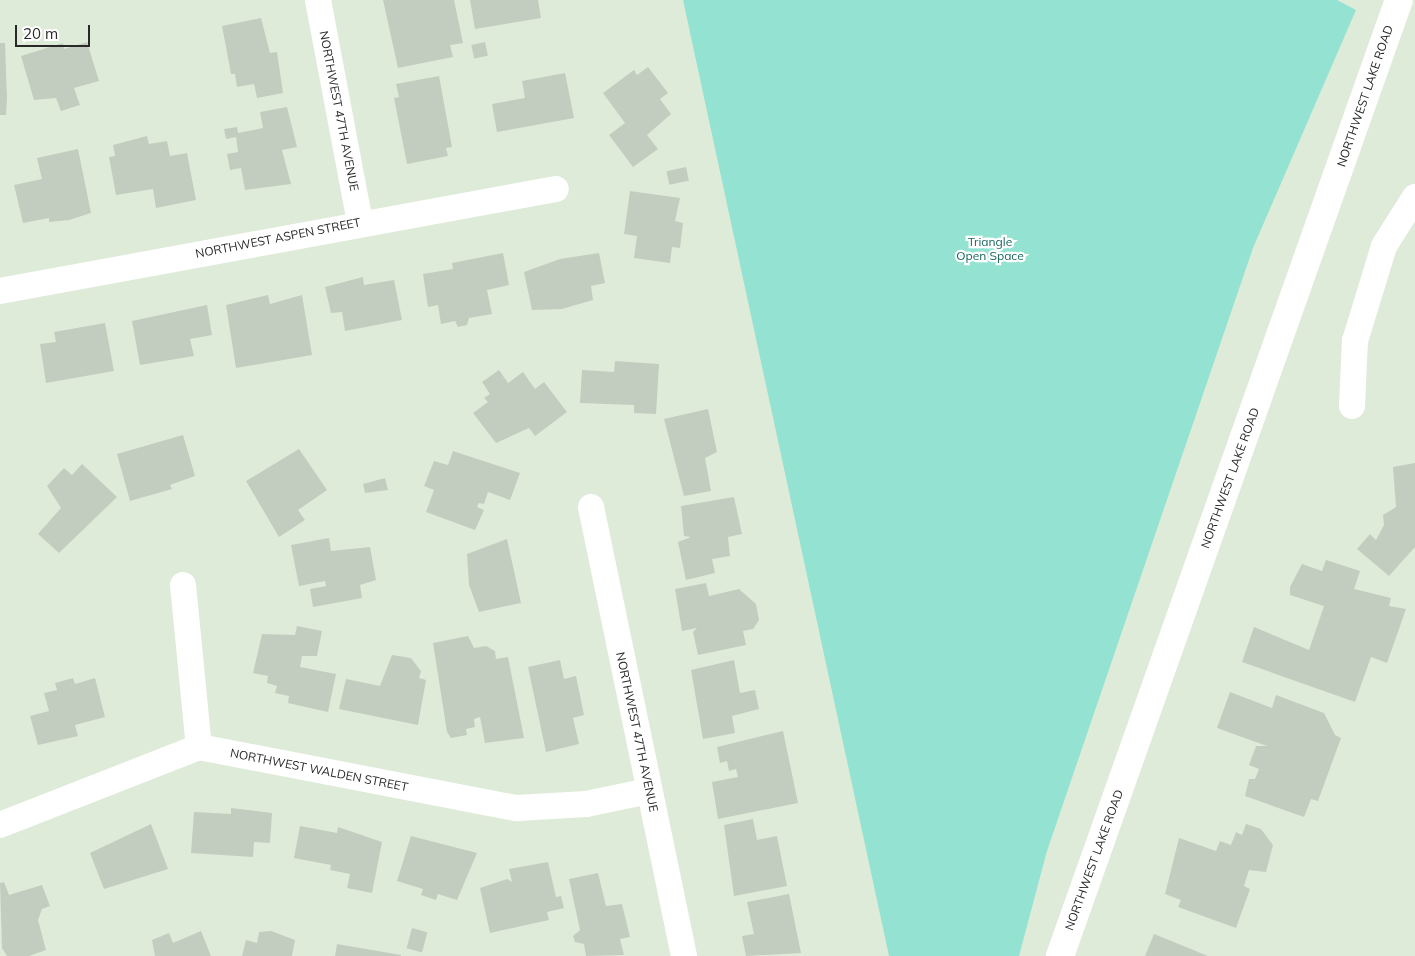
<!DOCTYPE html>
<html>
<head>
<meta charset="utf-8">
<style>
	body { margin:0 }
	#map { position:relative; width:1415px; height:956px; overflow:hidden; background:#dfebd9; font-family:Mulish,sans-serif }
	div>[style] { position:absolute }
	.green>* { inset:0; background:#94e3d2 }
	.building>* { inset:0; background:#c2cdbf; transform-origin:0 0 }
	.minor>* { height:26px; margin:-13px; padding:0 13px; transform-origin:13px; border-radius:13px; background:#fff }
	.secondary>* { height:28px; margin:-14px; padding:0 14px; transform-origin:14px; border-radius:14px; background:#fff }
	span { translate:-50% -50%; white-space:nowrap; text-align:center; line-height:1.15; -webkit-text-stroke:4.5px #fff; paint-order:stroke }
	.street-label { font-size:12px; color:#282828 }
	.park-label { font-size:12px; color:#18655e }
	.scale { position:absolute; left:15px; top:25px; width:75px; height:22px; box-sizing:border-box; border:2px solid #282828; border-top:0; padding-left:6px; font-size:15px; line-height:18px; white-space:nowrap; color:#282828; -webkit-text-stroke:4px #fff; paint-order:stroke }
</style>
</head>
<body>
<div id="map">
	<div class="green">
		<i style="clip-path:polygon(683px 0,1337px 0,1356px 10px,1253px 248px,1047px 851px,1019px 956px,889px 956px)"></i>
	</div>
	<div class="building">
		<i style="clip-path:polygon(383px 0,454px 0,463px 43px,450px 45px,453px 57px,398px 68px)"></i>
		<i style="clip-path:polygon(470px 0,538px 0,541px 18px,475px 29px)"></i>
		<i style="clip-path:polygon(261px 18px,270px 53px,277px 52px,283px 93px,257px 98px,254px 84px,237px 87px,235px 74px,231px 74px,222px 26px)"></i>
		<i style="clip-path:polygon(87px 42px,99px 81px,74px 88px,80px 105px,61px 111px,56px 98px,34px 100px,21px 56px,63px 43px,64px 49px)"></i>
		<i style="left:485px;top:42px;width:14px;height:14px;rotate:78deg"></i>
		<i style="clip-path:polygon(0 43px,5px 43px,7px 99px,6px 115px,0 115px)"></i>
		<i style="clip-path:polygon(648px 67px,668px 93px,660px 99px,671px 114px,647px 135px,658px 149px,633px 167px,609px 135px,625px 123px,603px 93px,634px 70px,637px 75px)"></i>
		<i style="clip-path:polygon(565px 73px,574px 118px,497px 132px,492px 104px,525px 98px,522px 81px)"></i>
		<i style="clip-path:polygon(439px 76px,452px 147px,446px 148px,448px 156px,407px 164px,394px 98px,399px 97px,396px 84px)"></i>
		<i style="clip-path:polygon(287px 107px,297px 147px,282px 150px,291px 184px,245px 190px,241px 168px,230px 170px,227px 154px,238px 152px,236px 137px,226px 139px,224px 129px,237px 127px,238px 133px,263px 128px,260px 112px)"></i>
		<i style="clip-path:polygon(147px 136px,149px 144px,167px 141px,170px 156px,187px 153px,196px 200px,156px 208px,153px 189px,116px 195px,109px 157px,115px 156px,113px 145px)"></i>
		<i style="clip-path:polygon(78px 149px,91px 213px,69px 220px,49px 222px,49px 218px,23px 223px,14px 185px,42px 179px,37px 158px)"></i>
		<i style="left:686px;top:167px;width:14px;height:20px;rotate:78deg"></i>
		<i style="clip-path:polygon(630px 191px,680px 198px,675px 221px,683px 223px,680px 248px,672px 247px,670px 263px,634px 258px,637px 236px,624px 234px)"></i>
		<i style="clip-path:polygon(503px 253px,509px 285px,487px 290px,492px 314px,469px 318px,467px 325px,458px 327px,455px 321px,441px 324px,438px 305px,428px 307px,423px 274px,453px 269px,452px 263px)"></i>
		<i style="clip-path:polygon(599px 253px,605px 283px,591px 286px,593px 300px,562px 309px,532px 310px,524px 272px,560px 259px)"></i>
		<i style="clip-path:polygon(363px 277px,364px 285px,394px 280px,402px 320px,345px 331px,342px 312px,331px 313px,325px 287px)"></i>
		<i style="clip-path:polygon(268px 295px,270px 304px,302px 295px,312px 355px,236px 368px,226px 305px)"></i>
		<i style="clip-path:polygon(207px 305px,212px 335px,190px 339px,194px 356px,140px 365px,132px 321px)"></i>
		<i style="clip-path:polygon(105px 323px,114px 371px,46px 383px,40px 344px,56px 342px,54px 332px)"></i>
		<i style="clip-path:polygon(615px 361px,659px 364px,656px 414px,634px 413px,634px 405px,580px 403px,582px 370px,614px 372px)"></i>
		<i style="clip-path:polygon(499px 370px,508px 383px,523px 372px,535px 389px,544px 382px,567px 412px,535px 436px,529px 428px,496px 443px,473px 413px,488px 402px,484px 398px,490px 394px,482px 382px)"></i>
		<i style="clip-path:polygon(708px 409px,717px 452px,705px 458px,711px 491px,684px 496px,664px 419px)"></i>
		<i style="clip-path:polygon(183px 435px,195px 476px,170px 485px,172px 489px,130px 501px,117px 454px)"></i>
		<i style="clip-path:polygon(299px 449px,327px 490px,298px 510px,305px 520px,279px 537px,246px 481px)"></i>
		<i style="clip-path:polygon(453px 451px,520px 473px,510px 500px,488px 492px,484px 504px,479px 503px,477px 507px,484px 510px,475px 530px,426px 512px,434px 490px,424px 486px,434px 461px,448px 465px)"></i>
		<i style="clip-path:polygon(1415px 463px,1415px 547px,1389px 576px,1357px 549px,1370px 534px,1376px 540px,1384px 525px,1383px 515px,1396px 507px,1393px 467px)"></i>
		<i style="clip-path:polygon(82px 464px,117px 497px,59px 553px,38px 534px,61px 508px,47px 486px,64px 468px,72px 475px)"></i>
		<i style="clip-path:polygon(385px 478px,388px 490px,365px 493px,363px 484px)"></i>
		<i style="clip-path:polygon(734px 497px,742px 534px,728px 537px,730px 556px,712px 559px,715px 573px,686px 580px,678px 542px,691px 537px,684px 536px,681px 506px)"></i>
		<i style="clip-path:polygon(329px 538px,331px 551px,370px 547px,376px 580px,360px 585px,362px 598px,313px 607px,310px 589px,326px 586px,325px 581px,299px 586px,291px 545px)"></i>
		<i style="clip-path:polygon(507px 539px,521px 603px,479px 612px,469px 585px,467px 554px)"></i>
		<i style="clip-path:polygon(1326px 560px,1360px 571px,1354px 589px,1391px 598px,1389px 606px,1406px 609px,1387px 663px,1371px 657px,1355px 702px,1242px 662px,1254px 627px,1309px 650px,1324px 606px,1290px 595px,1290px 587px,1302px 564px,1322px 571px)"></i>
		<i style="clip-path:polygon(706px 583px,709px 596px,739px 589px,756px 604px,759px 620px,753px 629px,743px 631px,746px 645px,698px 655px,693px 632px,697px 628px,682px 631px,675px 589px)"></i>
		<i style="clip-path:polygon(297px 626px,322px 631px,317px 656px,302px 656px,300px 667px,336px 674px,328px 712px,288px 703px,289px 696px,275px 693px,277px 686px,267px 683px,268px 676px,253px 673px,262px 634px,295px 635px)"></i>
		<i style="clip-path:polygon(468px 636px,474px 648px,486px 646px,495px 651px,496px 659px,508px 657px,524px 738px,485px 743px,480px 717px,474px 719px,475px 727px,466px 729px,467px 735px,451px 738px,447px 732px,433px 643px)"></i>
		<i style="clip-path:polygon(392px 655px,411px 658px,421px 671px,419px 678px,426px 680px,418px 725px,339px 709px,346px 679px,380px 686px)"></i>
		<i style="clip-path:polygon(560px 660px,564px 679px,576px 676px,584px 715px,573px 718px,579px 744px,546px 752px,528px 667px)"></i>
		<i style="clip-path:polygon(734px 660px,740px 693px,755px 690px,759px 709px,732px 716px,735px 733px,703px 739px,691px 670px)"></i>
		<i style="clip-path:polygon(73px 678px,75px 684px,95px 678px,105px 717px,75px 725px,78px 736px,38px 745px,30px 716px,49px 711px,44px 693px,57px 690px,55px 683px)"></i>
		<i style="clip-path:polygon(1230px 692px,1272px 708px,1276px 695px,1324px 713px,1335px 735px,1341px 738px,1318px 801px,1311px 799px,1304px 817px,1245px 796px,1249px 779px,1255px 779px,1259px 769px,1249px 765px,1256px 746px,1267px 746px,1217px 728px)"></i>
		<i style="clip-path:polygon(783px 731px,798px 803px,718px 819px,712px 782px,738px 777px,736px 769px,729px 771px,727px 761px,720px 763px,717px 747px)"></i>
		<i style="clip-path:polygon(231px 808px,272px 813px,270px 843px,254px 842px,253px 857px,191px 853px,194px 812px,231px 814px)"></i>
		<i style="clip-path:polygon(753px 819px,757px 840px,777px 836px,787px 886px,734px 896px,724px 825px)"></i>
		<i style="clip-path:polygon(151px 824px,168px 869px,104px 889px,90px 853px)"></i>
		<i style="clip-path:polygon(1246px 824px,1261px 829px,1273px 845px,1266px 872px,1249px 870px,1244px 886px,1250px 889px,1236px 928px,1178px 907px,1181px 900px,1165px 894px,1179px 838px,1216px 851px,1220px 841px,1231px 845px,1236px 832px,1242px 835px)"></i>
		<i style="clip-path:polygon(300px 826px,337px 833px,338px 827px,382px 842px,372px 893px,347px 888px,350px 874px,330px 870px,331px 865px,294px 858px)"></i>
		<i style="clip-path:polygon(411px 836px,477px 853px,457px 900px,438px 894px,436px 900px,421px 895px,423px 889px,397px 881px)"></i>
		<i style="clip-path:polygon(548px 862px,556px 897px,561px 896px,564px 908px,547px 912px,549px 920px,490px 933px,480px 888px,507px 879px,512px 882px,509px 869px)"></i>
		<i style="clip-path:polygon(598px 873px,606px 906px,622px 904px,630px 937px,620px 939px,624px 955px,586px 956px,584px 944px,575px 942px,573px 936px,580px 930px,569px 879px)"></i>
		<i style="clip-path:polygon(4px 882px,9px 895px,42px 885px,50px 906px,42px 909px,38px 920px,46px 950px,29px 956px,7px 956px,2px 948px,0 883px)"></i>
		<i style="clip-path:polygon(789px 894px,801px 953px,746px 956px,742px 936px,754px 934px,747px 902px)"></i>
		<i style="left:412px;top:928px;width:16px;height:21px;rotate:15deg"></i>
		<i style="clip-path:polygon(201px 931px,211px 956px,155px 956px,152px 940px,169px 933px,173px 943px)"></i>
		<i style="clip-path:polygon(271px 931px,295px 940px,292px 956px,242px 956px,246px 940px,257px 943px,259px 932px)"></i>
		<i style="clip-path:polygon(1154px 934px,1208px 956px,1145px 956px)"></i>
		<i style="clip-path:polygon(337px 944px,401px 955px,401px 956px,335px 956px)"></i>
	</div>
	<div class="minor">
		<i style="left:318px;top:0;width:226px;rotate:79.3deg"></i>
		<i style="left:0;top:291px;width:565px;rotate:-10.4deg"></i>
		<i style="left:1352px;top:406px;width:65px;rotate:-87.4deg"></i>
		<i style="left:1355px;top:341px;width:99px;rotate:-73deg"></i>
		<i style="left:1384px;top:246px;width:58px;rotate:-57.7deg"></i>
		<i style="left:591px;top:507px;width:459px;rotate:78.3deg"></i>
		<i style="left:183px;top:585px;width:163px;rotate:84.4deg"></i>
		<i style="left:0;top:825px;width:214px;rotate:-21.4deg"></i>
		<i style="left:199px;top:747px;width:324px;rotate:10.9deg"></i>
		<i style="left:517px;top:808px;width:69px;rotate:-3.3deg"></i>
		<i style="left:586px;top:804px;width:64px;rotate:-11.7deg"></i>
	</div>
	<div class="secondary">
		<i style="left:1060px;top:956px;width:1014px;rotate:-70.48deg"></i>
	</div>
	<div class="street-label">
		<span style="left:1365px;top:96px;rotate:-71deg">NORTHWEST LAKE ROAD</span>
		<span style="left:339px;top:111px;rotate:79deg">NORTHWEST 47TH AVENUE</span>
		<span style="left:278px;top:238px;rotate:-11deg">NORTHWEST ASPEN STREET</span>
		<span style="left:1230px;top:478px;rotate:-70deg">NORTHWEST LAKE ROAD</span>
		<span style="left:637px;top:732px;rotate:78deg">NORTHWEST 47TH AVENUE</span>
		<span style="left:319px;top:770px;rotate:11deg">NORTHWEST WALDEN STREET</span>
		<span style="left:1094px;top:860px;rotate:-70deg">NORTHWEST LAKE ROAD</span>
	</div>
	<div class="park-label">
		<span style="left:990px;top:249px">Triangle<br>Open Space</span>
	</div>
	<div class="scale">20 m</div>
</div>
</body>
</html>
